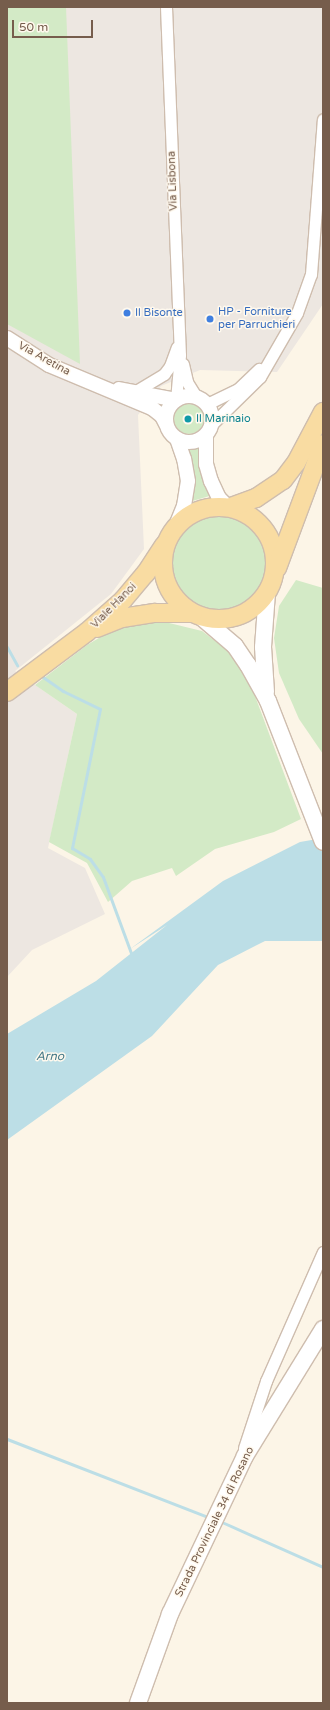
<!DOCTYPE html>
<html>
<head>
<meta charset="utf-8">
<style>
	body { margin:0 }
	#map { position:relative; width:330px; height:1710px; overflow:hidden; background:#fcf5e7; font-family:"Varela Round",sans-serif }
	div>[style] { position:absolute }
	.industrial>* { inset:0; background:#ede7e1 }
	.green>* { inset:0; background:#d3eac6 }
	.round { border-radius:50% }
	.water>* { inset:0; background:#bcdee6 }
	.stream>* { height:3px; margin:-1.5px; padding:0 1.5px; transform-origin:1.5px; border-radius:1.5px; background:#bcdee6 }
	.roads { filter:drop-shadow(1px 0 #cebdae) drop-shadow(-1px 0 #cebdae) drop-shadow(0 1px #cebdae) drop-shadow(0 -1px #cebdae) }
	.minor>* { height:11px; margin:-5.5px; padding:0 5.5px; transform-origin:5.5px; border-radius:5.5px; background:#fff }
	.tertiary>* { height:14px; margin:-7px; padding:0 7px; transform-origin:7px; border-radius:7px; background:#fff }
	.tertiary>.ring { margin:-7px; padding:0; box-sizing:content-box; background:none; border:14px solid #fff; border-radius:50% }
	.secondary>* { height:16px; margin:-8px; padding:0 8px; transform-origin:8px; border-radius:8px; background:#fff }
	.primary>* { height:18px; margin:-9px; padding:0 9px; transform-origin:9px; border-radius:9px; background:#f9dca2 }
	.primary>.ring { margin:-9px; padding:0; box-sizing:content-box; background:none; border:18px solid #f9dca2; border-radius:50% }
	.dots>* { width:11px; height:11px; translate:-50% -50%; box-sizing:border-box; border:2px solid #fff9ee; border-radius:50% }
	span { translate:-50% -50%; white-space:nowrap; text-align:center; line-height:1.15; -webkit-text-stroke:3px #fff9ee; paint-order:stroke }
	.street-label { font-size:11px; color:#765d4c }
	.shop-label { font-size:11px; color:#366cbe }
	.left { translate:0 -50%; text-align:left }
	.culture-label { font-size:11px; color:#0d838f }
	.water-label { font-size:12px; color:#467a88; font-style:italic }
	.frame { position:absolute; inset:0; border:8px solid #765d4c; pointer-events:none }
	.scale { position:absolute; left:12px; top:20px; width:81px; height:18px; box-sizing:border-box; border:2px solid #765d4c; border-top:0; padding-left:5px; font-size:12px; line-height:14px; white-space:nowrap; color:#765d4c; -webkit-text-stroke:3px #fff9ee; paint-order:stroke }
</style>
</head>
<body>
<div id="map">
	<div class="industrial">
		<i style="clip-path:polygon(7px 7px,323px 7px,323px 304px,277px 372px,200px 370px,161px 386px,138px 415px,144px 549px,111px 594px,15px 671px,77px 714px,48px 848px,85px 868px,105px 914px,32px 950px,7px 977px)"></i>
	</div>
	<div class="green">
		<i style="clip-path:polygon(7px 7px,66px 7px,80px 364px,7px 324px)"></i>
		<i class="round" style="left:174px;top:404px;width:30px;height:30px"></i>
		<i style="clip-path:polygon(199px 448px,213px 495px,189px 502px,185px 450px)"></i>
		<i class="round" style="left:172px;top:516px;width:94px;height:94px"></i>
		<i style="clip-path:polygon(296px 580px,323px 588px,323px 754px,299px 719px,279px 673px,274px 638px,279px 606px)"></i>
		<i style="clip-path:polygon(165px 622px,202px 631px,236px 657px,255px 696px,301px 819px,274px 832px,215px 849px,176px 876px,172px 868px,132px 881px,108px 902px,87px 863px,49px 842px,77px 714px,35px 685px,87px 645px,121px 625px)"></i>
	</div>
	<div class="water">
		<i style="clip-path:polygon(323px 838px,323px 941px,265px 941px,218px 965px,152px 1036px,7px 1140px,7px 1034px,96px 981px,167px 925px,130px 949px,223px 881px,300px 842px)"></i>
	</div>
	<div class="stream">
		<i style="left:7px;top:647px;width:21px;rotate:61deg"></i>
		<i style="left:40px;top:675px;width:28px;rotate:35deg"></i>
		<i style="left:63px;top:691px;width:41px;rotate:25.9deg"></i>
		<i style="left:100px;top:709px;width:142px;rotate:101.4deg"></i>
		<i style="left:72px;top:848px;width:21px;rotate:31deg"></i>
		<i style="left:90px;top:859px;width:22px;rotate:54deg"></i>
		<i style="left:103px;top:877px;width:84px;rotate:69.8deg"></i>
		<i style="left:7px;top:1439px;width:213px;rotate:21.2deg"></i>
		<i style="left:224px;top:1523px;width:108px;rotate:24deg"></i>
	</div>
	<div class="roads">
		<div class="minor">
			<i style="left:166px;top:7px;width:348px;rotate:87.7deg"></i>
			<i style="left:180px;top:355px;width:45px;rotate:95.1deg"></i>
			<i style="left:183px;top:364px;width:18px;rotate:77deg"></i>
			<i style="left:187px;top:382px;width:19px;rotate:58deg"></i>
			<i style="left:136px;top:391px;width:33px;rotate:-31deg"></i>
			<i style="left:164px;top:374px;width:10px;rotate:-53deg"></i>
			<i style="left:170px;top:366px;width:20px;rotate:-70deg"></i>
			<i style="left:207px;top:404px;width:34px;rotate:-26deg"></i>
			<i style="left:238px;top:389px;width:29px;rotate:-44deg"></i>
			<i style="left:212px;top:424px;width:67px;rotate:-44.4deg"></i>
			<i style="left:260px;top:377px;width:74px;rotate:-60deg"></i>
			<i style="left:297px;top:313px;width:41px;rotate:-70.3deg"></i>
			<i style="left:311px;top:274px;width:155px;rotate:-85.6deg"></i>
			<i style="left:244px;top:1448px;width:71px;rotate:-71.8deg"></i>
			<i style="left:266px;top:1381px;width:141px;rotate:-66.2deg"></i>
		</div>
		<div class="tertiary">
			<i style="left:7px;top:338px;width:50px;rotate:32.7deg"></i>
			<i style="left:49px;top:365px;width:112px;rotate:22.7deg"></i>
			<i style="left:152px;top:408px;width:13px;rotate:39deg"></i>
			<i style="left:162px;top:416px;width:9px;rotate:63deg"></i>
			<i style="left:119px;top:389px;width:58px;rotate:10.9deg"></i>
			<i class="ring" style="left:166px;top:396px;width:32px;height:32px"></i>
			<i style="left:206px;top:436px;width:28px;rotate:90deg"></i>
			<i style="left:206px;top:464px;width:18px;rotate:74deg"></i>
			<i style="left:211px;top:481px;width:19px;rotate:65deg"></i>
			<i style="left:219px;top:498px;width:13px;rotate:45deg"></i>
			<i style="left:175px;top:528px;width:24px;rotate:-68deg"></i>
			<i style="left:184px;top:506px;width:25px;rotate:-81deg"></i>
			<i style="left:188px;top:481px;width:22px;rotate:-100deg"></i>
			<i style="left:184px;top:459px;width:21px;rotate:-109deg"></i>
		</div>
		<div class="secondary">
			<i style="left:200px;top:616px;width:46px;rotate:40.6deg"></i>
			<i style="left:235px;top:646px;width:23px;rotate:56deg"></i>
			<i style="left:248px;top:665px;width:41px;rotate:60.9deg"></i>
			<i style="left:268px;top:701px;width:151px;rotate:68.7deg"></i>
			<i style="left:266px;top:692px;width:45px;rotate:-93.8deg"></i>
			<i style="left:263px;top:647px;width:54px;rotate:-85.8deg"></i>
			<i style="left:138px;top:1703px;width:95px;rotate:-70.2deg"></i>
			<i style="left:170px;top:1614px;width:175px;rotate:-64.6deg"></i>
			<i style="left:245px;top:1456px;width:149px;rotate:-58.4deg"></i>
		</div>
		<div class="primary">
			<i class="ring" style="left:163px;top:507px;width:94px;height:94px"></i>
			<i style="left:231px;top:507px;width:27px;rotate:-20deg"></i>
			<i style="left:256px;top:498px;width:32px;rotate:-34deg"></i>
			<i style="left:283px;top:480px;width:21px;rotate:-53deg"></i>
			<i style="left:296px;top:463px;width:58px;rotate:-62.1deg"></i>
			<i style="left:277px;top:568px;width:132px;rotate:-69.6deg"></i>
			<i style="left:97px;top:628px;width:27px;rotate:-22deg"></i>
			<i style="left:122px;top:618px;width:33px;rotate:-9deg"></i>
			<i style="left:155px;top:613px;width:38px"></i>
			<i style="left:7px;top:692px;width:100px;rotate:-36.9deg"></i>
			<i style="left:87px;top:632px;width:48px;rotate:-41.6deg"></i>
			<i style="left:123px;top:600px;width:35px;rotate:-50deg"></i>
			<i style="left:146px;top:573px;width:33px;rotate:-57deg"></i>
		</div>
	</div>
	<div class="dots">
		<i style="left:127px;top:313px;background:#3f7fe0"></i>
		<i style="left:210px;top:319px;background:#3f7fe0"></i>
		<i style="left:188px;top:419px;background:#0f9aa8"></i>
	</div>
	<div class="street-label">
		<span style="left:173px;top:181px;rotate:-92deg">Via Lisbona</span>
		<span style="left:44px;top:359px;rotate:29deg">Via Aretina</span>
		<span style="left:114px;top:606px;rotate:-45deg">Viale Hanoi</span>
		<span style="left:215px;top:1522px;rotate:-64deg">Strada Provinciale 34 di Rosano</span>
	</div>
	<div class="shop-label">
		<span class="left" style="left:135px;top:313px">Il Bisonte</span>
		<span class="left" style="left:218px;top:319px">HP - Forniture<br>per Parruchieri</span>
	</div>
	<div class="culture-label">
		<span class="left" style="left:196px;top:419px">Il Marinaio</span>
	</div>
	<div class="water-label">
		<span style="left:50px;top:1057px">Arno</span>
	</div>
	<div class="frame"></div>
	<div class="scale">50 m</div>
</div>
</body>
</html>
